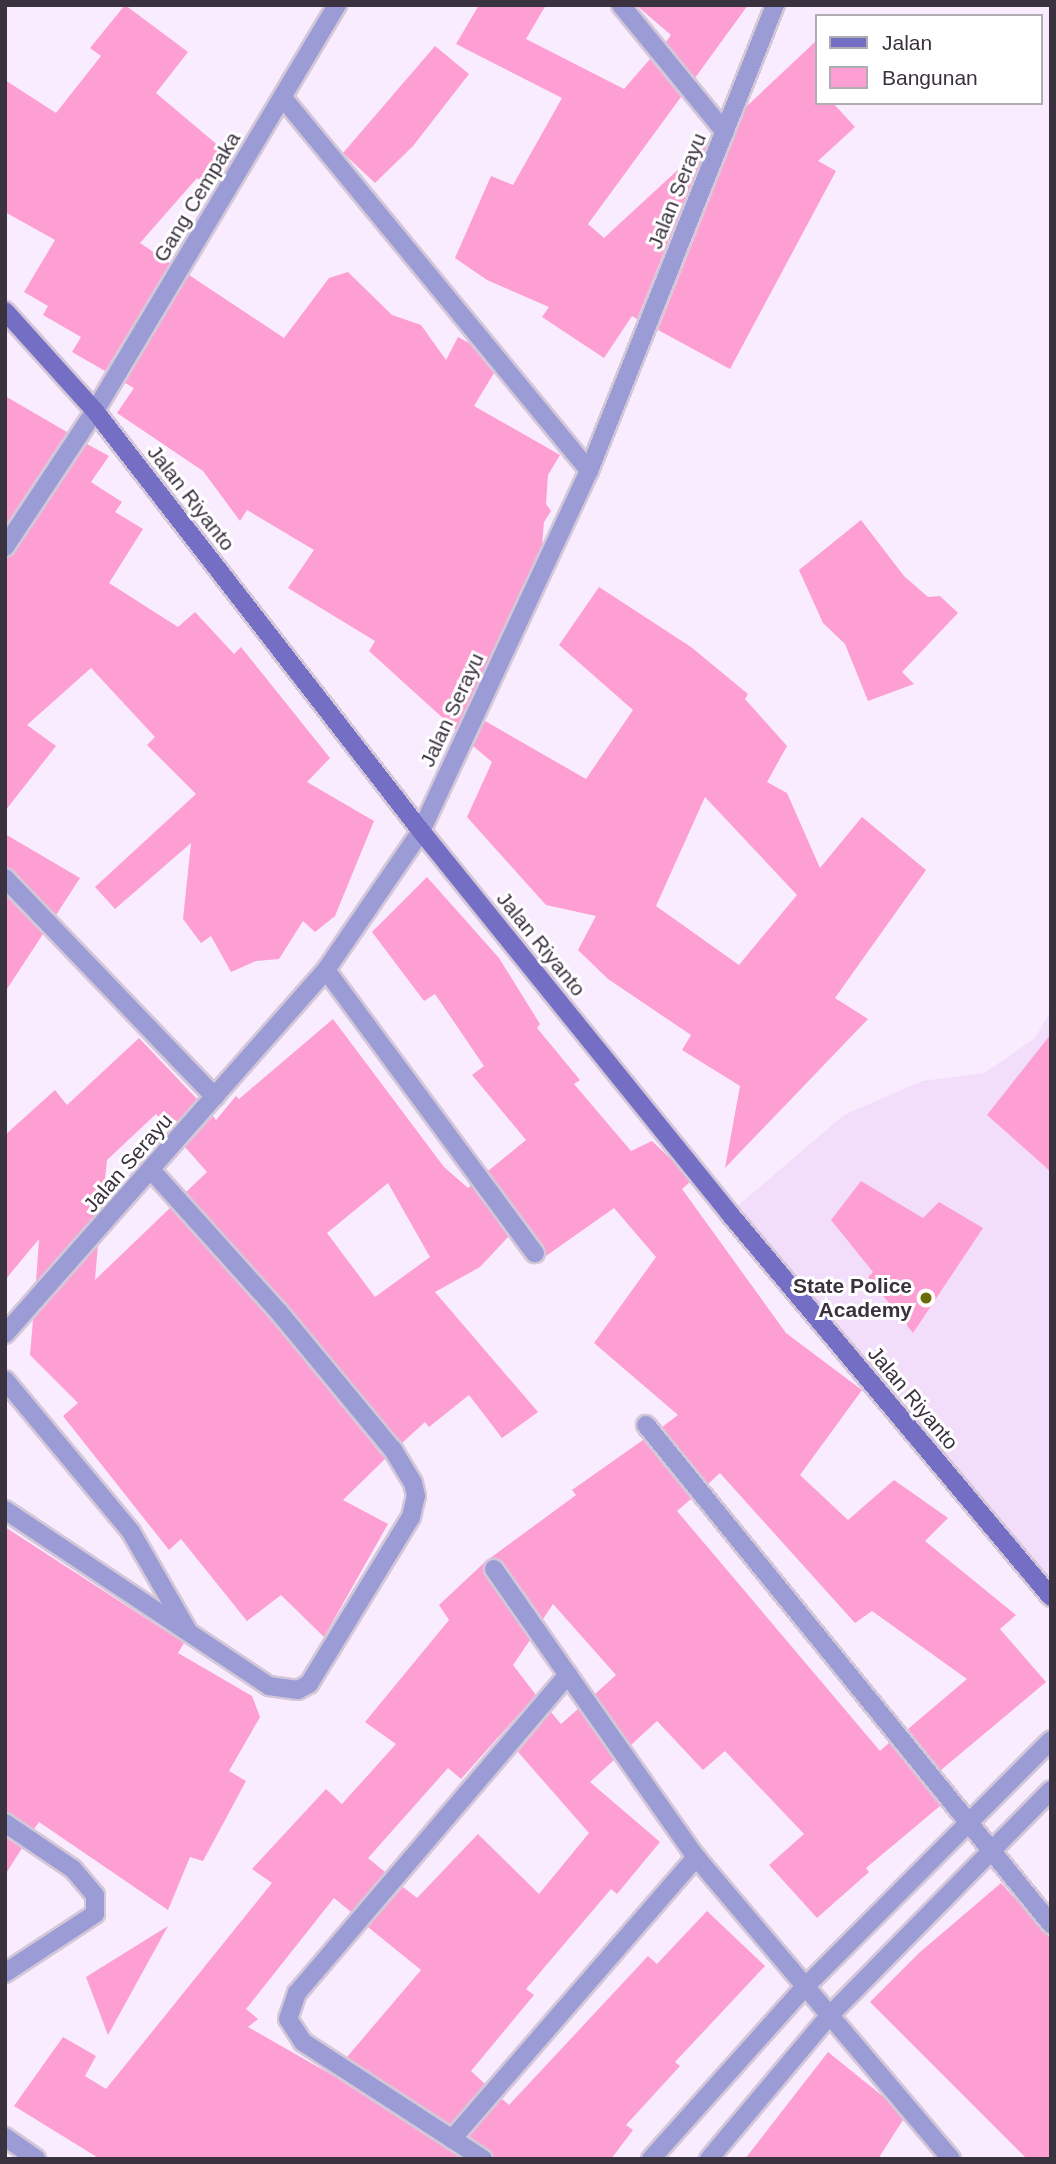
<!DOCTYPE html>
<html>
<head>
<meta charset="utf-8">
<style>
	body { margin:0 }
	#map { position:relative; width:1056px; height:2164px; overflow:hidden; background:#f9ecff; font-family:Helvetica,sans-serif }
	div>[style] { position:absolute }
	.built>* { inset:0; background:#f2defb }
	.building>* { inset:0; background:#fd9fd2 }
	.roads { filter:drop-shadow(2px 0 #d3c7d8) drop-shadow(-2px 0 #d3c7d8) drop-shadow(0 2px #d3c7d8) drop-shadow(0 -2px #d3c7d8) }
	.street>* { height:18px; margin:-9px; padding:0 9px; transform-origin:9px; border-radius:9px; background:#9b9bd5 }
	.secondary>* { height:18px; margin:-9px; padding:0 9px; transform-origin:9px; border-radius:9px; background:#746fc4 }
	.dots>* { width:19px; height:19px; translate:-50% -50%; box-sizing:border-box; border:4px solid #fff; border-radius:50% }
	span { translate:-50% -50%; white-space:nowrap; text-align:center; line-height:1.15; -webkit-text-stroke:6px #fff; paint-order:stroke }
	.street-label { font-size:21px; color:#3a323e }
	.poi-label { font-size:21px; color:#3a323e; font-weight:700 }
	.right { translate:-100% -50%; text-align:right }
	.frame { position:absolute; inset:0; border:7px solid #3a323e; pointer-events:none }
	.legend { position:absolute; left:815px; top:14px; width:228px; height:91px; box-sizing:border-box; background:#fff; border:2px solid #b0adb2; margin:0; padding:9px 12px; list-style:none; font-size:21px; color:#3a323e }
	.legend li { display:flex; align-items:center; gap:14px; height:35px }
	.legend b { width:35px; border:2px solid #b0adb2 }
</style>
</head>
<body>
<div id="map">
	<div class="built">
		<i style="clip-path:polygon(1051px 1011px,1051px 1597px,729px 1213px,844px 1115px,922px 1081px,984px 1073px,1034px 1039px)"></i>
	</div>
	<div class="building">
		<i style="clip-path:polygon(125px 5px,188px 52px,156px 93px,233px 158px,209px 188px,197px 178px,140px 243px,170px 263px,105px 371px,72px 352px,81px 337px,43px 315px,48px 306px,24px 292px,55px 240px,5px 212px,5px 80px,56px 113px,101px 56px,90px 48px)"></i>
		<i style="clip-path:polygon(479px 5px,546px 5px,526px 39px,624px 89px,650px 59px,681px 97px,588px 224px,604px 238px,708px 142px,637px 319px,632px 316px,604px 358px,542px 317px,549px 307px,487px 280px,455px 258px,491px 176px,513px 185px,562px 98px,456px 44px)"></i>
		<i style="clip-path:polygon(636px 5px,748px 5px,695px 78px,666px 42px,671px 35px)"></i>
		<i style="clip-path:polygon(816px 41px,816px 103px,833px 103px,855px 127px,818px 161px,836px 171px,730px 369px,658px 330px,747px 106px)"></i>
		<i style="clip-path:polygon(435px 46px,469px 74px,413px 146px,375px 183px,343px 153px)"></i>
		<i style="clip-path:polygon(348px 272px,392px 315px,421px 325px,446px 360px,458px 337px,469px 343px,494px 373px,474px 406px,560px 455px,548px 475px,546px 504px,551px 511px,544px 522px,542px 545px,456px 730px,369px 651px,375px 641px,288px 588px,314px 550px,247px 510px,240px 521px,203px 471px,117px 413px,134px 388px,125px 383px,189px 275px,284px 338px,329px 278px)"></i>
		<i style="clip-path:polygon(5px 396px,67px 432px,5px 526px)"></i>
		<i style="clip-path:polygon(87px 444px,109px 456px,91px 482px,122px 502px,115px 512px,143px 529px,109px 583px,178px 627px,195px 612px,234px 654px,241px 647px,330px 758px,307px 782px,374px 821px,335px 916px,315px 932px,303px 921px,279px 959px,256px 961px,231px 972px,211px 936px,201px 943px,183px 919px,191px 843px,115px 909px,95px 887px,196px 794px,147px 745px,155px 737px,91px 668px,27px 725px,56px 746px,5px 811px,5px 558px,14px 553px)"></i>
		<i style="clip-path:polygon(861px 520px,904px 576px,928px 597px,940px 596px,958px 613px,902px 672px,914px 684px,868px 701px,845px 644px,823px 623px,799px 570px)"></i>
		<i style="clip-path:polygon(evenodd,599px 587px,691px 647px,748px 694px,745px 699px,787px 746px,767px 782px,787px 793px,820px 868px,862px 817px,926px 870px,835px 998px,868px 1019px,725px 1168px,740px 1086px,682px 1050px,691px 1035px,608px 979px,578px 950px,596px 916px,546px 905px,467px 817px,492px 762px,473px 746px,485px 721px,586px 779px,633px 710px,559px 645px,599px 587px,705px 797px,797px 895px,739px 965px,656px 906px,705px 797px)"></i>
		<i style="clip-path:polygon(5px 834px,80px 878px,56px 915px,5px 867px)"></i>
		<i style="clip-path:polygon(427px 877px,499px 958px,540px 1024px,537px 1028px,580px 1080px,574px 1084px,631px 1151px,652px 1141px,673px 1161px,690px 1182px,682px 1189px,786px 1333px,862px 1390px,800px 1475px,848px 1520px,894px 1480px,948px 1518px,925px 1541px,1016px 1615px,1000px 1629px,1046px 1682px,941px 1770px,908px 1729px,967px 1679px,872px 1611px,855px 1623px,720px 1473px,708px 1484px,662px 1427px,678px 1415px,594px 1343px,656px 1257px,614px 1208px,546px 1256px,544px 1246px,488px 1171px,526px 1140px,472px 1075px,484px 1066px,435px 994px,424px 1001px,372px 932px)"></i>
		<i style="clip-path:polygon(5px 895px,43px 934px,5px 992px)"></i>
		<i style="clip-path:polygon(evenodd,333px 1019px,444px 1167px,468px 1188px,471px 1185px,509px 1236px,480px 1267px,435px 1292px,538px 1412px,502px 1438px,469px 1395px,429px 1427px,425px 1422px,402px 1443px,186px 1192px,207px 1172px,185px 1147px,213px 1116px,216px 1120px,236px 1096px,239px 1099px,333px 1019px,388px 1183px,430px 1257px,375px 1297px,327px 1233px,388px 1183px)"></i>
		<i style="clip-path:polygon(1051px 1034px,1051px 1172px,987px 1115px)"></i>
		<i style="clip-path:polygon(139px 1038px,197px 1099px,170px 1130px,156px 1114px,107px 1160px,102px 1207px,36px 1282px,39px 1239px,5px 1280px,5px 1135px,55px 1090px,67px 1105px)"></i>
		<i style="clip-path:polygon(861px 1181px,923px 1218px,939px 1202px,983px 1228px,913px 1333px,868px 1277px,873px 1272px,831px 1220px)"></i>
		<i style="clip-path:polygon(170px 1208px,269px 1318px,385px 1459px,343px 1500px,388px 1524px,324px 1637px,281px 1595px,247px 1621px,181px 1539px,169px 1550px,63px 1416px,78px 1403px,30px 1355px,33px 1320px,98px 1245px,95px 1280px)"></i>
		<i style="clip-path:polygon(643px 1440px,691px 1499px,677px 1511px,880px 1751px,889px 1743px,940px 1806px,866px 1868px,869px 1872px,817px 1918px,769px 1865px,804px 1834px,725px 1751px,703px 1770px,657px 1721px,631px 1745px,595px 1694px,616px 1675px,553px 1604px,543px 1619px,503px 1562px,489px 1559px,576px 1495px,572px 1490px)"></i>
		<i style="clip-path:polygon(5px 1527px,184px 1643px,178px 1653px,252px 1696px,260px 1717px,229px 1771px,246px 1781px,203px 1861px,190px 1857px,168px 1910px,39px 1822px,34px 1829px,5px 1812px)"></i>
		<i style="clip-path:polygon(486px 1561px,485px 1576px,530px 1640px,513px 1665px,536px 1695px,461px 1779px,448px 1768px,368px 1858px,385px 1872px,351px 1912px,334px 1898px,246px 2009px,258px 2019px,248px 2027px,332px 2075px,462px 2159px,100px 2159px,14px 2106px,63px 2037px,96px 2056px,85px 2076px,106px 2089px,272px 1883px,252px 1869px,326px 1789px,342px 1804px,396px 1744px,365px 1722px,449px 1620px,439px 1605px)"></i>
		<i style="clip-path:polygon(578px 1709px,614px 1760px,590px 1782px,660px 1842px,617px 1894px,611px 1889px,526px 1989px,534px 1995px,471px 2071px,485px 2084px,450px 2124px,347px 2057px,421px 1970px,368px 1927px,403px 1887px,417px 1898px,478px 1834px,539px 1894px,589px 1833px,518px 1752px,551px 1712px,561px 1724px)"></i>
		<i style="clip-path:polygon(5px 1837px,22px 1848px,5px 1875px)"></i>
		<i style="clip-path:polygon(1001px 1883px,1051px 1939px,1051px 2159px,1027px 2159px,870px 2002px,919px 1953px)"></i>
		<i style="clip-path:polygon(707px 1911px,765px 1966px,675px 2062px,680px 2066px,626px 2125px,633px 2130px,611px 2159px,494px 2159px,490px 2150px,469px 2136px,502px 2099px,509px 2105px,648px 1956px,657px 1964px)"></i>
		<i style="clip-path:polygon(168px 1926px,108px 2035px,86px 1977px)"></i>
		<i style="clip-path:polygon(828px 2052px,885px 2098px,903px 2120px,878px 2159px,745px 2159px)"></i>
	</div>
	<div class="roads">
		<div class="street">
			<i style="left:621px;top:5px;width:164px;rotate:50.7deg"></i>
			<i style="left:283px;top:98px;width:482px;rotate:50.6deg"></i>
			<i style="left:5px;top:547px;width:163px;rotate:-56.5deg"></i>
			<i style="left:95px;top:411px;width:473px;rotate:-59.2deg"></i>
			<i style="left:5px;top:878px;width:303px;rotate:46.2deg"></i>
			<i style="left:326px;top:970px;width:352px;rotate:53.6deg"></i>
			<i style="left:5px;top:1334px;width:485px;rotate:-48.6deg"></i>
			<i style="left:326px;top:970px;width:168px;rotate:-55.6deg"></i>
			<i style="left:421px;top:831px;width:397px;rotate:-65deg"></i>
			<i style="left:589px;top:471px;width:502px;rotate:-68.24deg"></i>
			<i style="left:5px;top:1380px;width:197px;rotate:50.3deg"></i>
			<i style="left:131px;top:1532px;width:114px;rotate:60.1deg"></i>
			<i style="left:646px;top:1425px;width:643px;rotate:50.94deg"></i>
			<i style="left:5px;top:1510px;width:317px;rotate:33.7deg"></i>
			<i style="left:269px;top:1686px;width:29px;rotate:8deg"></i>
			<i style="left:298px;top:1690px;width:13px;rotate:-29deg"></i>
			<i style="left:309px;top:1684px;width:196px;rotate:-58.6deg"></i>
			<i style="left:411px;top:1517px;width:22px;rotate:-77deg"></i>
			<i style="left:416px;top:1496px;width:13px;rotate:-103deg"></i>
			<i style="left:413px;top:1483px;width:39px;rotate:-121deg"></i>
			<i style="left:393px;top:1450px;width:180px;rotate:-129.6deg"></i>
			<i style="left:278px;top:1311px;width:188px;rotate:-132deg"></i>
			<i style="left:494px;top:1569px;width:129px;rotate:55.1deg"></i>
			<i style="left:5px;top:1823px;width:82px;rotate:34.1deg"></i>
			<i style="left:73px;top:1869px;width:34px;rotate:50deg"></i>
			<i style="left:95px;top:1895px;width:19px;rotate:90deg"></i>
			<i style="left:95px;top:1914px;width:108px;rotate:146.8deg"></i>
			<i style="left:5px;top:2137px;width:38px;rotate:35deg"></i>
			<i style="left:452px;top:2139px;width:373px;rotate:-49.1deg"></i>
			<i style="left:483px;top:2159px;width:215px;rotate:-147deg"></i>
			<i style="left:303px;top:2042px;width:27px;rotate:-123deg"></i>
			<i style="left:288px;top:2019px;width:28px;rotate:-71deg"></i>
			<i style="left:297px;top:1993px;width:418px;rotate:-49.6deg"></i>
			<i style="left:568px;top:1675px;width:223px;rotate:54.9deg"></i>
			<i style="left:696px;top:1857px;width:395px;rotate:49.8deg"></i>
			<i style="left:651px;top:2159px;width:229px;rotate:-48.2deg"></i>
			<i style="left:804px;top:1988px;width:350px;rotate:-45.1deg"></i>
			<i style="left:709px;top:2159px;width:188px;rotate:-50deg"></i>
			<i style="left:830px;top:2015px;width:315px;rotate:-45.5deg"></i>
		</div>
		<div class="secondary">
			<i style="left:5px;top:311px;width:135px;rotate:48deg"></i>
			<i style="left:95px;top:411px;width:532px;rotate:52.18deg"></i>
			<i style="left:421px;top:831px;width:491px;rotate:51.1deg"></i>
			<i style="left:729px;top:1213px;width:501px;rotate:50.02deg"></i>
		</div>
	</div>
	<div class="dots">
		<i style="left:926px;top:1298px;background:#696a08"></i>
	</div>
	<div class="street-label">
		<span style="left:677px;top:191px;rotate:-68deg">Jalan Serayu</span>
		<span style="left:197px;top:197px;rotate:-59deg">Gang Cempaka</span>
		<span style="left:191px;top:498px;rotate:52deg">Jalan Riyanto</span>
		<span style="left:452px;top:710px;rotate:-65deg">Jalan Serayu</span>
		<span style="left:541px;top:944px;rotate:51deg">Jalan Riyanto</span>
		<span style="left:128px;top:1163px;rotate:-49deg">Jalan Serayu</span>
		<span style="left:913px;top:1398px;rotate:50deg">Jalan Riyanto</span>
	</div>
	<div class="poi-label">
		<span class="right" style="left:912px;top:1298px">State Police<br>Academy</span>
	</div>
	<div class="frame"></div>
	<ul class="legend">
	<li><b style="height:9px;background:#746fc4"></b>Jalan</li>
	<li><b style="height:19px;background:#fd9fd2"></b>Bangunan</li>
	</ul>
</div>
</body>
</html>
